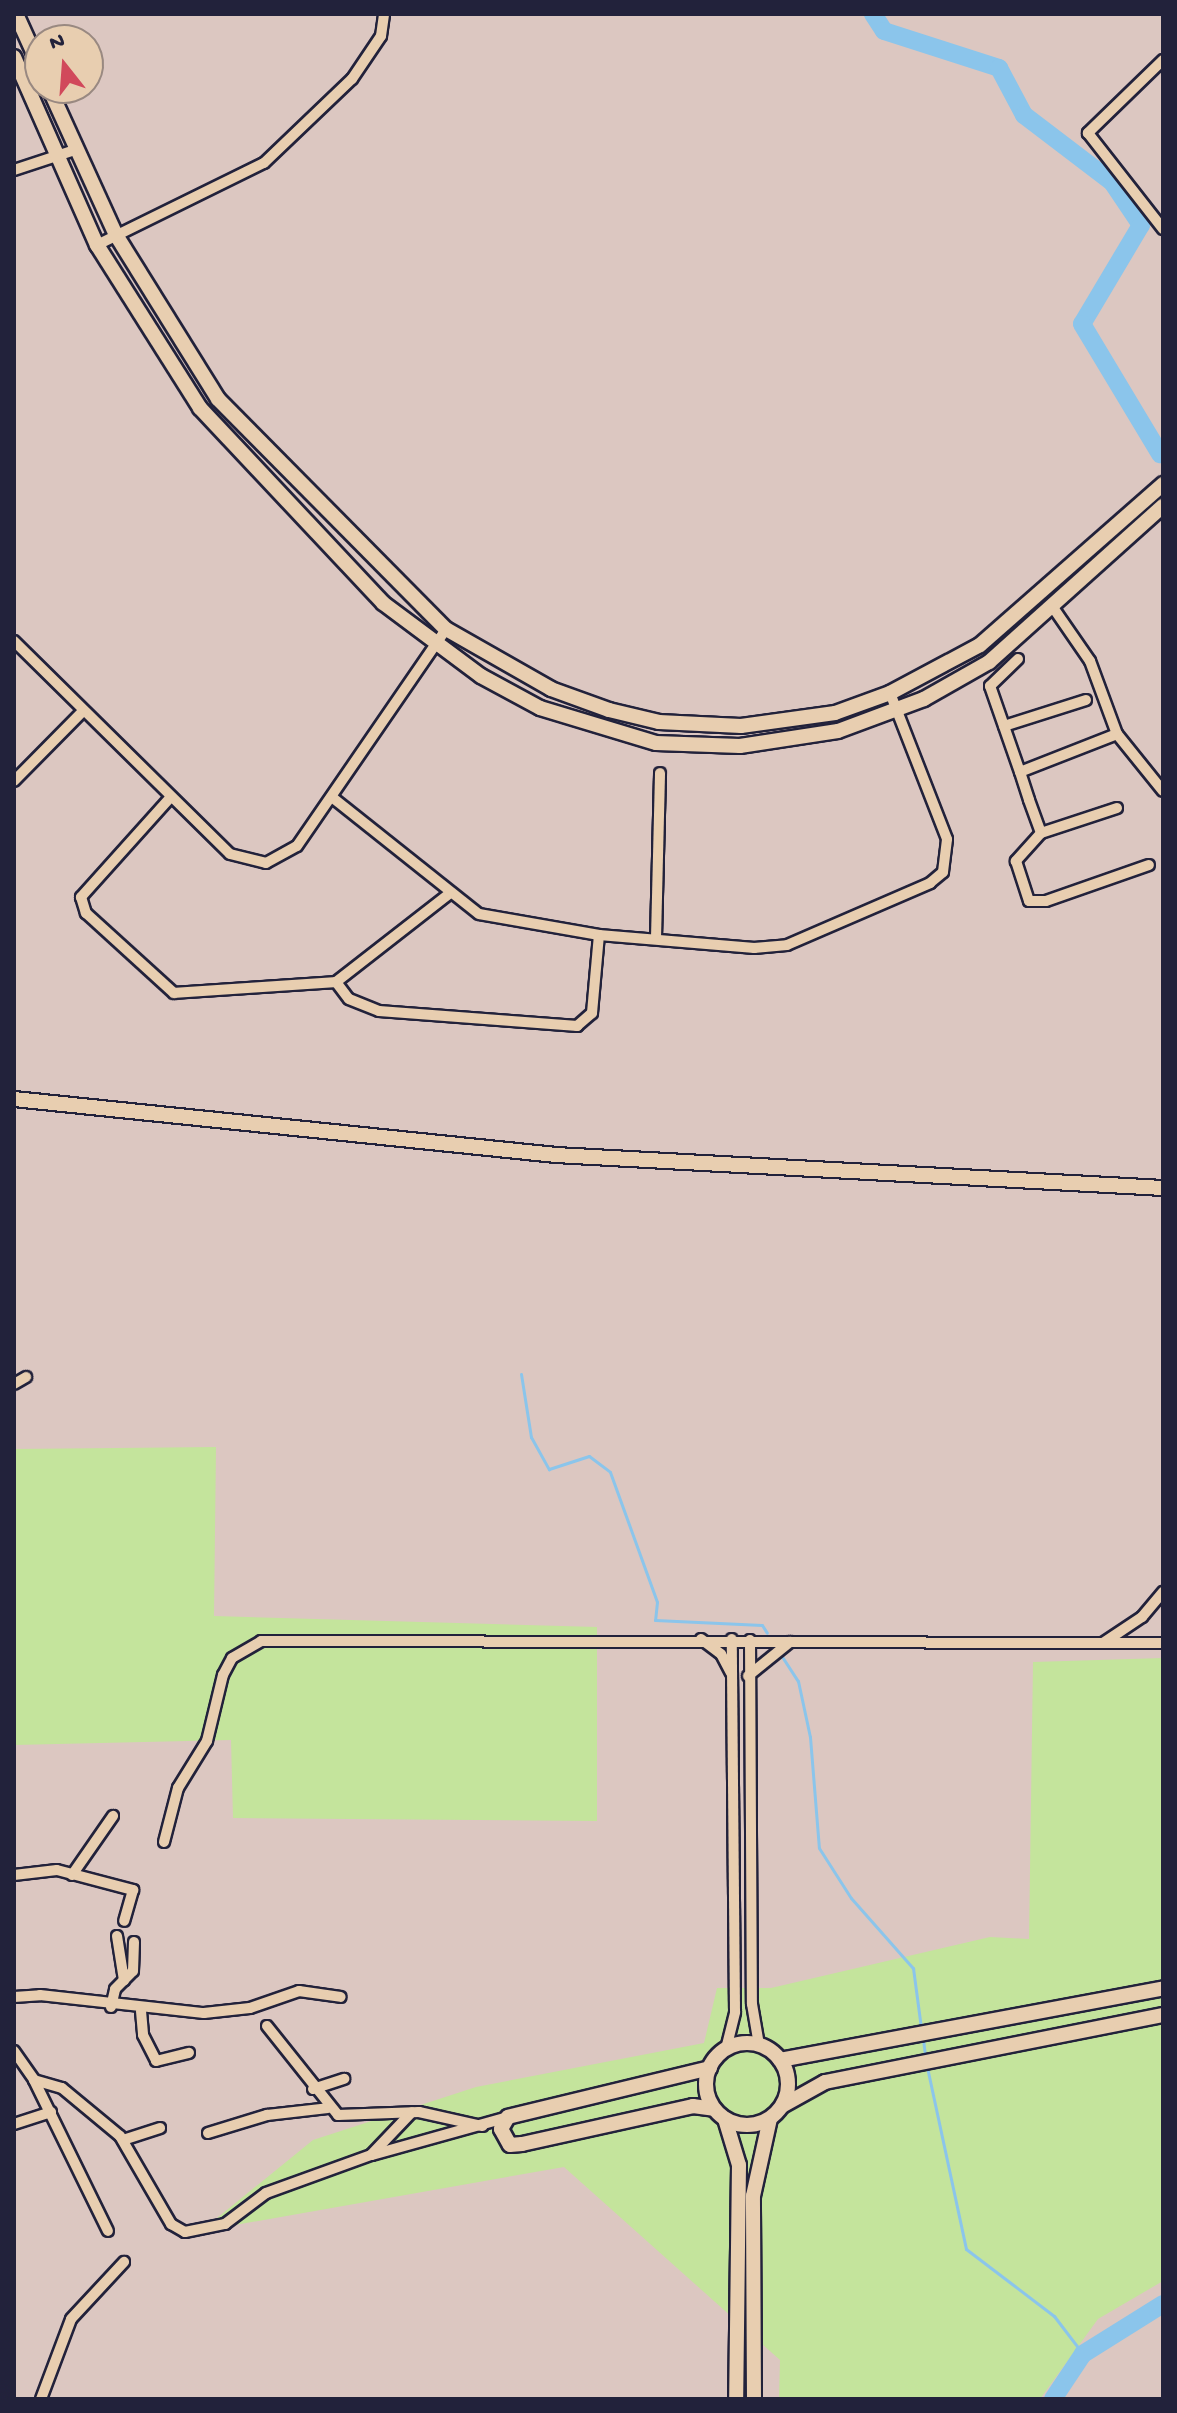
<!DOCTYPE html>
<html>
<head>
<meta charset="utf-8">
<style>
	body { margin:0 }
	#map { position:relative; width:1177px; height:2413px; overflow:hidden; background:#dcc7c1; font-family:"Gochi Hand",sans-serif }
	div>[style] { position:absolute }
	.green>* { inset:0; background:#c4e49c }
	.stream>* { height:3px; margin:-1.5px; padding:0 1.5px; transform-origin:1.5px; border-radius:1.5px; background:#8bc5eb }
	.river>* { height:18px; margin:-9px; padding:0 9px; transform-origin:9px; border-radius:9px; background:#8bc5eb }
	.roads { filter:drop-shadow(2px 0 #22223b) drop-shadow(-2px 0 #22223b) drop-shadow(0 2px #22223b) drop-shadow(0 -2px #22223b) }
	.minor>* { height:10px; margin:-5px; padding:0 5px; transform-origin:5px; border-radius:5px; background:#e8ceb0 }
	.tertiary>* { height:14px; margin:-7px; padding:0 7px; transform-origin:7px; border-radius:7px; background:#e8ceb0 }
	.tertiary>.ring { margin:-7px; padding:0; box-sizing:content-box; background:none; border:14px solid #e8ceb0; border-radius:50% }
	.secondary>* { height:14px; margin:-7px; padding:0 7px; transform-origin:7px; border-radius:7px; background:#e8ceb0 }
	span { translate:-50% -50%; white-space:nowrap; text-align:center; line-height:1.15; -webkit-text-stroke:7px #e8ceb0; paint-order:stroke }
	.frame { position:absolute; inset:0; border:16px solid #22223b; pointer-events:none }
	.north { position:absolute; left:24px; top:24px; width:80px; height:80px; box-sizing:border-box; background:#e8ceb0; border:2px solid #998981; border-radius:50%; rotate:343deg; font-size:22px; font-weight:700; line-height:32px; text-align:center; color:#22223b }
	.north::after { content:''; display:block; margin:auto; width:28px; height:36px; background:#d1495b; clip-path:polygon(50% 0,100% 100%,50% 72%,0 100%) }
</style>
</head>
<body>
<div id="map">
	<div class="green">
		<i style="clip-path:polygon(216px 1447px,214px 1616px,597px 1627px,597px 1821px,233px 1818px,231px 1740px,14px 1745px,14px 1449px)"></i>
		<i style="clip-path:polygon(1163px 1658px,1163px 2281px,1098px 2319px,1040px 2399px,779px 2399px,780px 2360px,564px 2167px,201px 2231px,313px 2140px,476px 2087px,704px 2043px,717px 1988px,771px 1988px,990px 1937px,1029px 1939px,1033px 1662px)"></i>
	</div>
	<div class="stream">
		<i style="left:521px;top:1374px;width:64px;rotate:81deg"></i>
		<i style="left:531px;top:1437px;width:37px;rotate:61deg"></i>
		<i style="left:549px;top:1469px;width:42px;rotate:-18deg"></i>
		<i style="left:589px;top:1456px;width:26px;rotate:37deg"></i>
		<i style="left:610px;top:1472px;width:138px;rotate:70.1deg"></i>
		<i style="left:657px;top:1602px;width:18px;rotate:96deg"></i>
		<i style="left:655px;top:1620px;width:107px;rotate:2.7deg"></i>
		<i style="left:762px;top:1625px;width:9px;rotate:58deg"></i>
		<i style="left:779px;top:1652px;width:35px;rotate:57deg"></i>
		<i style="left:798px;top:1681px;width:57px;rotate:77.9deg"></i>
		<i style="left:810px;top:1737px;width:111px;rotate:85.4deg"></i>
		<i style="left:819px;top:1848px;width:59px;rotate:57.4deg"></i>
		<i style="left:851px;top:1898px;width:94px;rotate:48.5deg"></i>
		<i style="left:913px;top:1968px;width:61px;rotate:82.4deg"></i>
		<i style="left:923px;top:2039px;width:16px;rotate:83deg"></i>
		<i style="left:927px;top:2067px;width:186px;rotate:77.9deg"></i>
		<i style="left:966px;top:2249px;width:111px;rotate:37.3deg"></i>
		<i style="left:1054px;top:2316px;width:48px;rotate:52.7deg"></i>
	</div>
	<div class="river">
		<i style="left:873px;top:14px;width:20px;rotate:57deg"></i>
		<i style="left:884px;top:31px;width:121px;rotate:17.8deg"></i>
		<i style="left:999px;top:68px;width:53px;rotate:62deg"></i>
		<i style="left:1024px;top:115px;width:111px;rotate:37.3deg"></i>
		<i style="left:1112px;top:182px;width:52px;rotate:56deg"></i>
		<i style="left:1141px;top:225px;width:115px;rotate:120.8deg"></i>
		<i style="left:1082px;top:324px;width:152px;rotate:59deg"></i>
		<i style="left:1053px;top:2399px;width:54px;rotate:-56.3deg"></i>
		<i style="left:1083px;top:2354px;width:94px;rotate:-32deg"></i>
	</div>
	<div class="roads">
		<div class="minor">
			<i style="left:1163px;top:60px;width:105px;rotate:135.8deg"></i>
			<i style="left:1088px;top:133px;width:122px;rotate:52deg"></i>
			<i style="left:14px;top:170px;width:64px;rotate:-18.2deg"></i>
			<i style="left:97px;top:245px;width:186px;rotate:-26.2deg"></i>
			<i style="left:264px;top:163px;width:122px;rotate:-43.7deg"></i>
			<i style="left:352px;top:79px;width:52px;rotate:-56deg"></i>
			<i style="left:381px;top:36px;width:22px;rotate:-82deg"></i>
			<i style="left:1052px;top:606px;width:67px;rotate:55.4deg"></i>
			<i style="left:1090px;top:661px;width:78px;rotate:69.7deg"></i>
			<i style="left:1117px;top:734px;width:104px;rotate:158.6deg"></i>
			<i style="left:1020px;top:772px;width:29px;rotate:72deg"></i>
			<i style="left:1029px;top:800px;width:35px;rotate:70deg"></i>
			<i style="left:1041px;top:833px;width:80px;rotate:-18.2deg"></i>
			<i style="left:14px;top:641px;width:303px;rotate:44.6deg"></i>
			<i style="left:230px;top:854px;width:37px;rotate:14deg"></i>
			<i style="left:266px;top:863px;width:35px;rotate:-29deg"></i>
			<i style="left:297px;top:846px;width:263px;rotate:-55.5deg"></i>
			<i style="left:1018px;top:659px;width:39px;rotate:136deg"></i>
			<i style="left:990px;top:686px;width:91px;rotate:70.8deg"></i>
			<i style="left:1004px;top:726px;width:86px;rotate:-17.6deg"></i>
			<i style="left:1117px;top:734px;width:73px;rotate:51.1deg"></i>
			<i style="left:14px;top:781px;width:98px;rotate:-45.4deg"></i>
			<i style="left:333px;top:798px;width:186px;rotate:38.5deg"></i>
			<i style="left:479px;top:914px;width:122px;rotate:9.9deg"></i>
			<i style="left:599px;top:935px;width:156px;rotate:4.8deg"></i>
			<i style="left:754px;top:948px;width:33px;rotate:-5deg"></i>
			<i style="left:787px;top:945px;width:156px;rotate:-23.4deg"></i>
			<i style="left:930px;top:883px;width:17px;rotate:-40deg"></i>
			<i style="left:943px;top:872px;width:33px;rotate:-83deg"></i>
			<i style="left:947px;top:839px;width:157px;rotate:-111.3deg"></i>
			<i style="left:169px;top:799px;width:132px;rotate:131.9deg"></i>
			<i style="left:81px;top:897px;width:17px;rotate:73deg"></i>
			<i style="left:86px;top:913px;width:119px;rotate:42.3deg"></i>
			<i style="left:174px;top:993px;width:162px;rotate:-3.9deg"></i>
			<i style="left:336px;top:982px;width:143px;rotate:-37.9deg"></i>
			<i style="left:1041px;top:833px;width:38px;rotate:132deg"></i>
			<i style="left:1016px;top:861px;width:42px;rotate:72deg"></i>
			<i style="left:1029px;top:901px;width:17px"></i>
			<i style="left:1046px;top:901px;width:109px;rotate:-19.3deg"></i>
			<i style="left:656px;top:938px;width:165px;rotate:-88.6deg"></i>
			<i style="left:336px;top:982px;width:21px;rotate:53deg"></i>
			<i style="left:349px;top:999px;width:32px;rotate:22deg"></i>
			<i style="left:379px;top:1011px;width:199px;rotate:4.3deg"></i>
			<i style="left:577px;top:1026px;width:20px;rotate:-41deg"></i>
			<i style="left:592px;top:1013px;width:78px;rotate:-84.9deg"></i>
			<i style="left:14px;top:1384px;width:14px;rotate:-30deg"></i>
			<i style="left:701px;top:1639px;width:25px;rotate:37deg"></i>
			<i style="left:721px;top:1654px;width:21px;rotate:62deg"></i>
			<i style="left:750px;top:1640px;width:364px;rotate:89.7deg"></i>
			<i style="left:752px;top:2004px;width:42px;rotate:80.3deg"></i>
			<i style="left:1103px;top:1643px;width:47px;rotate:-33.7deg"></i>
			<i style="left:1142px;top:1617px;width:33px;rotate:-50deg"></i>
			<i style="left:748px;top:1676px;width:54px;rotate:-39deg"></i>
			<i style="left:164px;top:1842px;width:56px;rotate:-75.5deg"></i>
			<i style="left:178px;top:1788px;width:55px;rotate:-58.3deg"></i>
			<i style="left:207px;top:1741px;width:68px;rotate:-76.4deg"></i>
			<i style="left:223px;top:1675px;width:19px;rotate:-62deg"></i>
			<i style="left:232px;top:1658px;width:34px;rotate:-30deg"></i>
			<i style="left:261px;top:1641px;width:902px;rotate:0.13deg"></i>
			<i style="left:14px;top:1875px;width:43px;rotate:-6.6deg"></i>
			<i style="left:57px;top:1870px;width:79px;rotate:14.7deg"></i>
			<i style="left:133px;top:1890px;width:32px;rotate:106deg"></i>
			<i style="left:72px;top:1875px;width:72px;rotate:-55.2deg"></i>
			<i style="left:117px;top:1936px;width:45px;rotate:81deg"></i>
			<i style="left:14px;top:1997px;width:26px;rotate:-4deg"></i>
			<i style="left:40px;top:1995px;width:165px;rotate:6.3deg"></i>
			<i style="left:204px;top:2013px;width:46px;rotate:-6.2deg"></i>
			<i style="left:250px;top:2008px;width:52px;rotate:-19.1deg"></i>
			<i style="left:299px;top:1991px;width:42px;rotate:8.1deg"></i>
			<i style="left:111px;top:2007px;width:18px;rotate:-77deg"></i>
			<i style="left:115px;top:1989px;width:25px;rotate:-45deg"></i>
			<i style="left:133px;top:1971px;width:29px;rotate:-88deg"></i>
			<i style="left:141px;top:2011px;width:24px;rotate:85deg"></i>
			<i style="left:143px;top:2035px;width:29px;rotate:63deg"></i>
			<i style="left:156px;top:2061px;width:34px;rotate:-14deg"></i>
			<i style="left:267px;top:2026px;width:114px;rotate:51.4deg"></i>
			<i style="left:338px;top:2115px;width:81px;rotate:-2.1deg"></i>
			<i style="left:419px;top:2112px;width:65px;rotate:12.5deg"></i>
			<i style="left:726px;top:2049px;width:38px;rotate:-76deg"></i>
			<i style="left:735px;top:2012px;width:373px;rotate:-90.5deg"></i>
			<i style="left:14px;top:2051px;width:35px;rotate:55deg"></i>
			<i style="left:34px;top:2080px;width:29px;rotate:16deg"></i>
			<i style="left:62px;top:2088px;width:75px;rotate:39.6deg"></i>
			<i style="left:120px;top:2136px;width:102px;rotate:59.9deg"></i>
			<i style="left:171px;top:2224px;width:16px;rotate:30deg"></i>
			<i style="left:185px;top:2232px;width:41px;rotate:-11.3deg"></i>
			<i style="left:225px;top:2224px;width:51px;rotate:-37.1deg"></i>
			<i style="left:266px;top:2193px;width:112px;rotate:-19.9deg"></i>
			<i style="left:371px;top:2155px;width:59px;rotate:-46.4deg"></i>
			<i style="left:34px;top:2080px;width:168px;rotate:63.9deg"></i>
			<i style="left:313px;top:2089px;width:33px;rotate:-18deg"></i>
			<i style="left:14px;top:2124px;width:39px;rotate:-18deg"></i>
			<i style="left:208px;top:2133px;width:62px;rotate:-17deg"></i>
			<i style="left:267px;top:2115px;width:61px;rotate:-6.5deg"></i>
			<i style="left:123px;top:2140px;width:39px;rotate:-18deg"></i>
			<i style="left:372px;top:2155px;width:141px;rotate:-15.6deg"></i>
			<i style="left:41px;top:2399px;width:85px;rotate:-69.4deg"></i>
			<i style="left:71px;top:2319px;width:78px;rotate:-47.1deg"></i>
		</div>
		<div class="tertiary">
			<i style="left:16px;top:14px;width:58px;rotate:65.6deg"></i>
			<i style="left:14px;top:57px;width:206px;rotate:66.2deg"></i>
			<i style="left:97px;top:245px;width:193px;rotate:57.7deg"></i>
			<i style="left:200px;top:408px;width:267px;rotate:46.8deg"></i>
			<i style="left:383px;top:603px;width:122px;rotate:36.7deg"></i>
			<i style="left:481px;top:676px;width:67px;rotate:28.5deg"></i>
			<i style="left:540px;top:708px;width:121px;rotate:16.8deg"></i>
			<i style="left:656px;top:743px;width:84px;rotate:2deg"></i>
			<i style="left:740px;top:746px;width:99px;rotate:-8.7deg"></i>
			<i style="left:838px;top:731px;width:92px;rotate:-20.4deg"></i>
			<i style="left:924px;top:699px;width:75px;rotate:-29.6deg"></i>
			<i style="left:989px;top:662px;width:234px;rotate:-41.9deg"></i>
			<i style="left:49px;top:88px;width:162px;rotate:65.5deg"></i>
			<i style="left:116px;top:235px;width:193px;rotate:58.1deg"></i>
			<i style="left:218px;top:399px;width:324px;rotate:45.3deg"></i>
			<i style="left:446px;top:629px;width:121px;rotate:29.7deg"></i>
			<i style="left:551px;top:689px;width:62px;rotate:19.9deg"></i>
			<i style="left:609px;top:710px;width:51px;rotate:13.5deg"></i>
			<i style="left:659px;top:722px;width:82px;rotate:2.8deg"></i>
			<i style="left:741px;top:726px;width:95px;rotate:-7.9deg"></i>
			<i style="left:835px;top:713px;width:59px;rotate:-20deg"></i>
			<i style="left:890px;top:693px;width:102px;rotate:-28.1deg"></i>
			<i style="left:980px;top:645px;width:244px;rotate:-41.3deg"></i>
			<i class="ring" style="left:706px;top:2043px;width:68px;height:68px"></i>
			<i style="left:780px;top:2060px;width:390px;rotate:-10.6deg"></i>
			<i style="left:710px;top:2068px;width:208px;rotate:166.4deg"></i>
			<i style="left:508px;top:2117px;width:14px;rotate:120deg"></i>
			<i style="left:501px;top:2129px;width:18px;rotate:61deg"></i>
			<i style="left:510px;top:2145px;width:12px;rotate:-5deg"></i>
			<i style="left:522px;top:2144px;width:175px;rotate:-12.5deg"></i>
			<i style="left:693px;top:2106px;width:21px;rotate:8deg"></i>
			<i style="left:782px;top:2106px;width:49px;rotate:-29.2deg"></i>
			<i style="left:825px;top:2082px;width:345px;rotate:-11.2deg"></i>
			<i style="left:725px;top:2119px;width:48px;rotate:73.1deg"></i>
			<i style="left:739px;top:2165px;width:234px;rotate:90.7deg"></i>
			<i style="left:754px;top:2399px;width:203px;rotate:-90.3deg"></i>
			<i style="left:753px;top:2196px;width:79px;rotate:-77.6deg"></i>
		</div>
		<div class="secondary">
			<i style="left:14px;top:1099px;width:545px;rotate:5.9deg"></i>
			<i style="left:556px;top:1155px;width:608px;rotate:3.11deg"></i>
		</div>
	</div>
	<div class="frame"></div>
	<div class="north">N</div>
</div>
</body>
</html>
